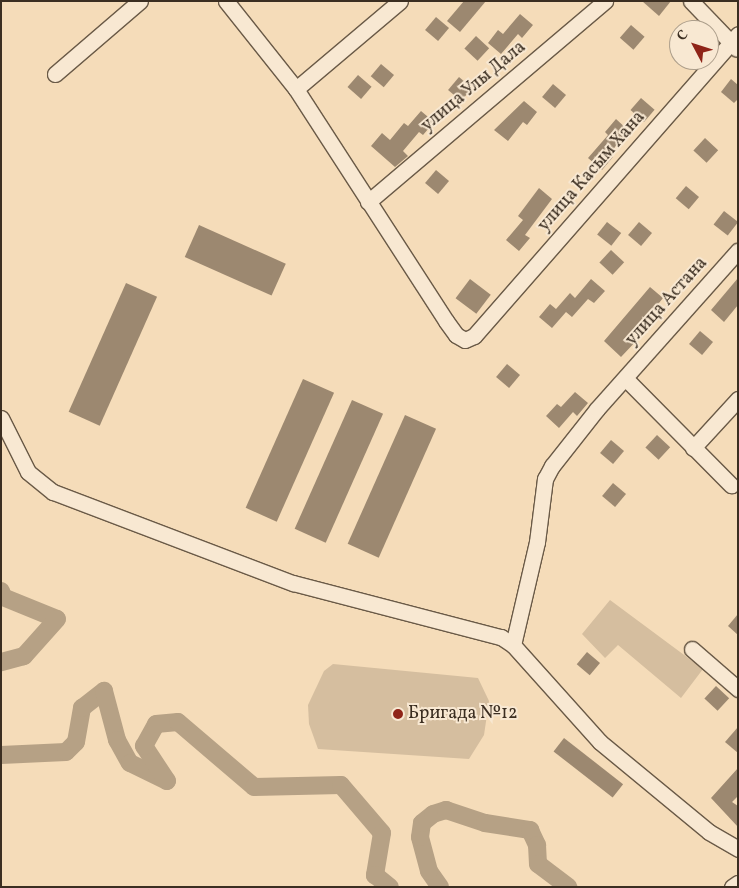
<!DOCTYPE html>
<html>
<head>
<meta charset="utf-8">
<style>
	body { margin:0 }
	#map { position:relative; width:739px; height:888px; overflow:hidden; background:#f5dcb9; font-family:Vollkorn,serif }
	div>[style] { position:absolute }
	.green>* { inset:0; background:#d5be9f }
	.river>* { height:18px; margin:-9px; padding:0 9px; transform-origin:9px; border-radius:9px; background:#b6a185 }
	.building>* { inset:0; background:#9c8870; transform-origin:0 0 }
	.roads { filter:drop-shadow(1px 0 #6a5a47) drop-shadow(-1px 0 #6a5a47) drop-shadow(0 1px #6a5a47) drop-shadow(0 -1px #6a5a47) }
	.minor>* { height:15px; margin:-7.5px; padding:0 7.5px; transform-origin:7.5px; border-radius:7.5px; background:#f8e8d2 }
	.dots>* { width:14px; height:14px; translate:-50% -50%; box-sizing:border-box; border:2px solid #f8e8d2; border-radius:50% }
	span { translate:-50% -50%; white-space:nowrap; text-align:center; line-height:1.15; -webkit-text-stroke:4px #f8e8d2; paint-order:stroke }
	.street-label { font-size:18px; color:#3b2e21 }
	.poi-label { font-size:18px; color:#3b2e21 }
	.left { translate:0 -50%; text-align:left }
	.frame { position:absolute; inset:0; border:2px solid #3b2e21; pointer-events:none }
	.north { position:absolute; left:669px; top:20px; width:50px; height:50px; box-sizing:border-box; background:#f8e8d2; border:1px solid #ac9e8b; border-radius:50%; rotate:310deg; font-size:14px; font-weight:700; line-height:20px; text-align:center; color:#3b2e21 }
	.north::after { content:''; display:block; margin:auto; width:18px; height:22px; background:#8f2418; clip-path:polygon(50% 0,100% 100%,50% 72%,0 100%) }
</style>
</head>
<body>
<div id="map">
	<div class="green">
		<i style="clip-path:polygon(610px 600px,703px 669px,681px 698px,618px 645px,605px 658px,582px 634px)"></i>
		<i style="clip-path:polygon(333px 664px,478px 678px,489px 701px,484px 735px,469px 759px,318px 749px,309px 724px,308px 705px,324px 671px)"></i>
	</div>
	<div class="river">
		<i style="left:1px;top:591px;width:6px;rotate:72deg"></i>
		<i style="left:3px;top:597px;width:58px;rotate:22.2deg"></i>
		<i style="left:57px;top:619px;width:50px;rotate:131.7deg"></i>
		<i style="left:24px;top:656px;width:24px;rotate:165deg"></i>
		<i style="left:1px;top:755px;width:65px;rotate:-2.6deg"></i>
		<i style="left:66px;top:752px;width:14px;rotate:-45deg"></i>
		<i style="left:76px;top:742px;width:35px;rotate:-80deg"></i>
		<i style="left:82px;top:708px;width:28px;rotate:-38deg"></i>
		<i style="left:104px;top:691px;width:51px;rotate:75.1deg"></i>
		<i style="left:117px;top:740px;width:26px;rotate:61deg"></i>
		<i style="left:130px;top:763px;width:41px;rotate:25.9deg"></i>
		<i style="left:167px;top:781px;width:42px;rotate:-123.3deg"></i>
		<i style="left:144px;top:746px;width:25px;rotate:-61deg"></i>
		<i style="left:156px;top:724px;width:22px;rotate:-5deg"></i>
		<i style="left:178px;top:722px;width:100px;rotate:40.5deg"></i>
		<i style="left:254px;top:787px;width:87px;rotate:-1.3deg"></i>
		<i style="left:341px;top:785px;width:63px;rotate:49.5deg"></i>
		<i style="left:382px;top:833px;width:43px;rotate:99.5deg"></i>
		<i style="left:375px;top:875px;width:19px;rotate:39deg"></i>
		<i style="left:440px;top:887px;width:19px;rotate:-125deg"></i>
		<i style="left:429px;top:871px;width:35px;rotate:-105deg"></i>
		<i style="left:420px;top:837px;width:14px;rotate:-82deg"></i>
		<i style="left:422px;top:823px;width:14px;rotate:-39deg"></i>
		<i style="left:433px;top:814px;width:14px;rotate:-17deg"></i>
		<i style="left:446px;top:810px;width:41px;rotate:18.4deg"></i>
		<i style="left:485px;top:823px;width:46px;rotate:8.8deg"></i>
		<i style="left:530px;top:830px;width:17px;rotate:65deg"></i>
		<i style="left:537px;top:845px;width:19px;rotate:87deg"></i>
		<i style="left:538px;top:864px;width:38px;rotate:37deg"></i>
	</div>
	<div class="building">
		<i style="clip-path:polygon(464px 1px,486px 1px,460px 32px,447px 21px)"></i>
		<i style="clip-path:polygon(642px 1px,671px 1px,659px 16px)"></i>
		<i style="clip-path:polygon(520px 14px,533px 25px,522px 38px,518px 34px,501px 54px,488px 43px,498px 30px,503px 34px)"></i>
		<i style="left:436px;top:17px;width:17px;height:17px;rotate:40deg"></i>
		<i style="left:631px;top:25px;width:18px;height:17px;rotate:41deg"></i>
		<i style="left:476px;top:36px;width:18px;height:17px;rotate:43deg"></i>
		<i style="left:381px;top:64px;width:17px;height:16px;rotate:40deg"></i>
		<i style="left:358px;top:75px;width:18px;height:16px;rotate:41deg"></i>
		<i style="left:459px;top:77px;width:17px;height:17px;rotate:40deg"></i>
		<i style="clip-path:polygon(731px 79px,738px 85px,738px 99px,734px 103px,721px 92px)"></i>
		<i style="left:553px;top:84px;width:17px;height:17px;rotate:40deg"></i>
		<i style="left:641px;top:98px;width:18px;height:16px;rotate:41deg"></i>
		<i style="clip-path:polygon(524px 101px,537px 112px,527px 125px,523px 122px,508px 141px,494px 130px)"></i>
		<i style="clip-path:polygon(421px 111px,434px 122px,423px 135px,419px 132px,403px 151px,408px 156px,395px 167px,371px 146px,382px 133px,390px 140px,404px 123px,408px 126px)"></i>
		<i style="clip-path:polygon(616px 119px,629px 131px,609px 154px,613px 157px,602px 170px,588px 158px,608px 135px,605px 132px)"></i>
		<i style="left:705px;top:138px;width:18px;height:17px;rotate:43deg"></i>
		<i style="left:436px;top:170px;width:17px;height:17px;rotate:40deg"></i>
		<i style="left:686px;top:186px;width:17px;height:16px;rotate:40deg"></i>
		<i style="clip-path:polygon(539px 188px,552px 199px,525px 235px,530px 238px,519px 251px,506px 240px,523px 220px,518px 216px)"></i>
		<i style="left:724px;top:211px;width:18px;height:17px;rotate:38deg"></i>
		<i style="left:607px;top:222px;width:18px;height:16px;rotate:38deg"></i>
		<i style="left:639px;top:222px;width:17px;height:17px;rotate:40deg"></i>
		<i style="left:199px;top:225px;width:95px;height:35px;rotate:24deg"></i>
		<i style="left:611px;top:250px;width:18px;height:17px;rotate:43deg"></i>
		<i style="clip-path:polygon(738px 278px,738px 305px,724px 322px,711px 310px)"></i>
		<i style="left:470px;top:279px;width:26px;height:24px;rotate:37deg"></i>
		<i style="clip-path:polygon(591px 279px,605px 291px,594px 303px,588px 299px,572px 317px,566px 312px,552px 328px,539px 317px,550px 304px,556px 309px,570px 293px,575px 298px)"></i>
		<i style="left:126px;top:283px;width:34px;height:141px;rotate:24deg"></i>
		<i style="clip-path:polygon(650px 287px,663px 298px,633px 335px,638px 339px,621px 357px,604px 341px)"></i>
		<i style="left:700px;top:331px;width:17px;height:17px;rotate:40deg"></i>
		<i style="left:507px;top:364px;width:17px;height:17px;rotate:40deg"></i>
		<i style="left:303px;top:379px;width:34px;height:141px;rotate:24deg"></i>
		<i style="clip-path:polygon(575px 392px,588px 403px,577px 416px,573px 412px,559px 428px,546px 416px,557px 404px,561px 407px)"></i>
		<i style="left:352px;top:400px;width:34px;height:141px;rotate:24deg"></i>
		<i style="left:405px;top:415px;width:34px;height:141px;rotate:24deg"></i>
		<i style="left:657px;top:435px;width:18px;height:17px;rotate:43deg"></i>
		<i style="left:611px;top:440px;width:17px;height:17px;rotate:40deg"></i>
		<i style="left:613px;top:483px;width:17px;height:17px;rotate:40deg"></i>
		<i style="clip-path:polygon(738px 614px,738px 635px,728px 626px)"></i>
		<i style="left:587px;top:652px;width:17px;height:16px;rotate:40deg"></i>
		<i style="left:716px;top:686px;width:18px;height:17px;rotate:43deg"></i>
		<i style="clip-path:polygon(738px 727px,738px 753px,725px 742px)"></i>
		<i style="left:564px;top:738px;width:75px;height:17px;rotate:38deg"></i>
		<i style="clip-path:polygon(738px 768px,738px 796px,732px 802px,738px 806px,738px 827px,711px 798px)"></i>
	</div>
	<div class="roads">
		<div class="minor">
			<i style="left:226px;top:1px;width:112px;rotate:51.5deg"></i>
			<i style="left:296px;top:89px;width:276px;rotate:57.1deg"></i>
			<i style="left:446px;top:321px;width:17px;rotate:54deg"></i>
			<i style="left:456px;top:335px;width:10px;rotate:29deg"></i>
			<i style="left:465px;top:340px;width:10px;rotate:-24deg"></i>
			<i style="left:474px;top:336px;width:401px;rotate:-48.8deg"></i>
			<i style="left:691px;top:1px;width:66px;rotate:46.2deg"></i>
			<i style="left:55px;top:74px;width:112px;rotate:-40.7deg"></i>
			<i style="left:296px;top:89px;width:136px;rotate:-40.2deg"></i>
			<i style="left:368px;top:202px;width:311px;rotate:-40.3deg"></i>
			<i style="left:625px;top:378px;width:151px;rotate:45.3deg"></i>
			<i style="left:1px;top:418px;width:60px;rotate:63.4deg"></i>
			<i style="left:28px;top:472px;width:32px;rotate:39deg"></i>
			<i style="left:53px;top:492px;width:257px;rotate:20.8deg"></i>
			<i style="left:293px;top:583px;width:215px;rotate:14.6deg"></i>
			<i style="left:501px;top:637px;width:14px;rotate:34deg"></i>
			<i style="left:513px;top:645px;width:130px;rotate:48.1deg"></i>
			<i style="left:600px;top:742px;width:141px;rotate:39.5deg"></i>
			<i style="left:709px;top:832px;width:34px;rotate:30deg"></i>
			<i style="left:693px;top:448px;width:67px;rotate:-47.4deg"></i>
			<i style="left:513px;top:645px;width:106px;rotate:-76.9deg"></i>
			<i style="left:537px;top:542px;width:64px;rotate:-82.8deg"></i>
			<i style="left:545px;top:479px;width:15px;rotate:-62deg"></i>
			<i style="left:552px;top:466px;width:73px;rotate:-51.7deg"></i>
			<i style="left:597px;top:409px;width:212px;rotate:-48.3deg"></i>
			<i style="left:692px;top:649px;width:61px;rotate:41deg"></i>
			<i style="left:732px;top:887px;width:7px;rotate:-34deg"></i>
		</div>
	</div>
	<div class="dots">
		<i style="left:398px;top:714px;background:#8f2418"></i>
	</div>
	<div class="street-label">
		<span style="left:474px;top:87px;rotate:-40deg">улица Улы Дала</span>
		<span style="left:592px;top:172px;rotate:-49deg">улица Касым Хана</span>
		<span style="left:667px;top:302px;rotate:-48deg">улица Астана</span>
	</div>
	<div class="poi-label">
		<span class="left" style="left:408px;top:714px">Бригада №12</span>
	</div>
	<div class="frame"></div>
	<div class="north">С</div>
</div>
</body>
</html>
